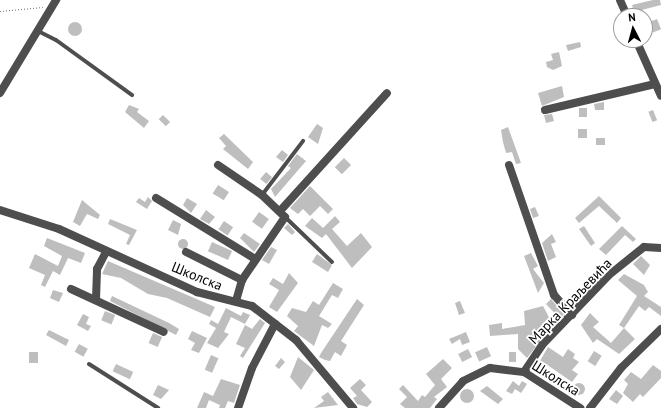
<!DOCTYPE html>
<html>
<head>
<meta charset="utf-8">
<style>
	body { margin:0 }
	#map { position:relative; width:661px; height:408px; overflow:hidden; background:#fff; font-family:"PT Sans",sans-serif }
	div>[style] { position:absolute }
	.building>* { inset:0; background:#bebebe; transform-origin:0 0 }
	.round { border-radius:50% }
	.path>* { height:1px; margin-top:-0.5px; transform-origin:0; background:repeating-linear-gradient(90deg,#707070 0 1px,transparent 0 3px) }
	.service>* { height:4px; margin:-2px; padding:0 2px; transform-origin:2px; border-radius:2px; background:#4e4e4e }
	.minor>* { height:8px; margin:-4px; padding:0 4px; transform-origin:4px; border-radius:4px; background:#4e4e4e }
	span { translate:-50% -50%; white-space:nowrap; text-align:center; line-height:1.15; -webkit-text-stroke:3.5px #fff; paint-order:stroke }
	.street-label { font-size:14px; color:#000 }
	.north { position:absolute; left:613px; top:8px; width:40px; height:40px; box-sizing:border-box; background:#fff; border:1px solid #999; border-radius:50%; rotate:354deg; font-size:11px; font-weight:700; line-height:16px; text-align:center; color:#000 }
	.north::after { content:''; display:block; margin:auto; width:14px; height:18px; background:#000; clip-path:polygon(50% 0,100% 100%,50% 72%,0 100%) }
</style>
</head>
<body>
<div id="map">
	<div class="building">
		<i style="clip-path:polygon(653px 0,660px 0,661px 5px,634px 12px,632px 5px)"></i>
		<i style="left:657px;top:19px;width:11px;height:9px;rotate:68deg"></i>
		<i class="round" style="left:68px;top:22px;width:14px;height:14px"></i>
		<i style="clip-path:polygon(580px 42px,581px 47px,568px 51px,566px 45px)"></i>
		<i style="clip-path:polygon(559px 52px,562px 66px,553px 70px,547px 67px,546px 62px,553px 60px,551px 54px)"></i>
		<i style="clip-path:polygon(562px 86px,564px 97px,542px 106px,538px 93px)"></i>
		<i style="clip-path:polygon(604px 102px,604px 110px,595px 110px,594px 104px)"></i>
		<i style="clip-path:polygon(129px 105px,139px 109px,137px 112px,149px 121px,144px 128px,125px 112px)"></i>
		<i style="left:579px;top:108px;width:8px;height:9px"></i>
		<i style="left:653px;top:110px;width:11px;height:5px;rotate:68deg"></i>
		<i style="clip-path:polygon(552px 114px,554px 121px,546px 123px,544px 115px)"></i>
		<i style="left:163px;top:115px;width:10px;height:6px;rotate:45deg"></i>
		<i style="clip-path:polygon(317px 124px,323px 128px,318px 144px,308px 137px)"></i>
		<i style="clip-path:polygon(508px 127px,521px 163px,516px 164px,512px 152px,506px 153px,503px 142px,501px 130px)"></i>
		<i style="left:578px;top:129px;width:9px;height:9px"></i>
		<i style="clip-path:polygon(224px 134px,253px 162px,248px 169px,223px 149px,226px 146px,219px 138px)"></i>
		<i style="left:605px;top:138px;width:7px;height:9px;rotate:90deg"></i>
		<i style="clip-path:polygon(282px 150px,288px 155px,283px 162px,276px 157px)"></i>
		<i style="clip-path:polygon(297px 154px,306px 161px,275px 197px,271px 189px,291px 168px,288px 166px)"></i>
		<i style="left:344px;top:158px;width:10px;height:13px;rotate:45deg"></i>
		<i style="left:266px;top:172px;width:8px;height:9px;rotate:40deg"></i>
		<i style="left:218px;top:185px;width:13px;height:10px;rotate:32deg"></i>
		<i style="clip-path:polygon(310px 186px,333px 209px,328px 214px,320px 206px,310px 216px,303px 209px,298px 214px,290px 208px)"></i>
		<i style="clip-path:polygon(599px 196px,621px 218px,617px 223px,599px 206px,579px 223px,575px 218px)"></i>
		<i style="clip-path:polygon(148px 197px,152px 201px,147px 209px,136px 202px,139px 198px,145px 202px)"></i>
		<i style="clip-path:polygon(187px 198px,197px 204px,191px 213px,183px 205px)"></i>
		<i style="clip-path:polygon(82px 200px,100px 215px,98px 219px,87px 214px,80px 226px,73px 222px)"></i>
		<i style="clip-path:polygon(535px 207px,539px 216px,533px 218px,530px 209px)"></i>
		<i style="clip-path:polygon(206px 210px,215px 217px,209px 224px,200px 219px)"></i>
		<i style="left:259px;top:212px;width:12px;height:12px;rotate:35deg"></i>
		<i style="clip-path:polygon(335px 216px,340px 222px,332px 229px,347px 246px,361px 233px,372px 247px,352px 268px,326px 234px,322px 238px,305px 226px,312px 218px,323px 228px)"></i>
		<i style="clip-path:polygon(110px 219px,137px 230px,129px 245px,126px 244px,130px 235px,108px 224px)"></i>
		<i style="clip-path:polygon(173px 220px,181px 224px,178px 235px,168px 230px)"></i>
		<i style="left:224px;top:221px;width:11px;height:10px;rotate:34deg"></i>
		<i style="clip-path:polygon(288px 224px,295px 232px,292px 235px,284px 228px)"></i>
		<i style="clip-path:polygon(584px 226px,595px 243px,591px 246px,579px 229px)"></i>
		<i style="clip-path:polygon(622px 226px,636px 239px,633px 242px,625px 235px,606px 255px,599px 249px)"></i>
		<i style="clip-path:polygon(244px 233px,260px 244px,254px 252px,240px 238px)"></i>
		<i style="clip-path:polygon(552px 234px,556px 242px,551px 244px,556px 257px,548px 261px,542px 243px)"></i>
		<i style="clip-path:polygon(47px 238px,85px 253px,81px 263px,68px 258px,60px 275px,53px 271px,45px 287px,41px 285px,45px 275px,29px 268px,35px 254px,58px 266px,62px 256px,44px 246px)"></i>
		<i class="round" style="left:178px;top:239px;width:10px;height:10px"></i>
		<i style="left:212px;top:242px;width:22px;height:10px;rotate:24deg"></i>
		<i style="clip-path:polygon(271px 247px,277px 250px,269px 264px,262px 260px)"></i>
		<i style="clip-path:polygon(531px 253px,538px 266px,533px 269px,544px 283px,538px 293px,524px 256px)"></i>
		<i style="clip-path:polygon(317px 254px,332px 265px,328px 272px,312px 262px)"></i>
		<i style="clip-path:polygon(641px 256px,650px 265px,644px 275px,633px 264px)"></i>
		<i style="clip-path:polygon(108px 261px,215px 307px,210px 317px,167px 298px,148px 294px,121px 278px,102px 274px)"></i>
		<i style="clip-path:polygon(289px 273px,298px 283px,277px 312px,269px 307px,279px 290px,269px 284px,273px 278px,283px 284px)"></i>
		<i style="clip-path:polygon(624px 274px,644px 285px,648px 292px,644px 296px,661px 307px,661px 316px,649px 307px,645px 311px,639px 306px,624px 328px,619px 325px,637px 296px,618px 280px)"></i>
		<i style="clip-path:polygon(333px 283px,343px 289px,338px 298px,332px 295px,319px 316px,332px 324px,328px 328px,322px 325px,314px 346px,294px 331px,298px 326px,287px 316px,292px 308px,306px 312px,313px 301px,319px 305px)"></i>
		<i style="clip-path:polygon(53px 290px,63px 293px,59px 302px,50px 298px)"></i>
		<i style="clip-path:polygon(112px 296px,169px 323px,179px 329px,176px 335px,110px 301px)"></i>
		<i style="clip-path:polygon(357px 299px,364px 305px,341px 341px,347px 345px,341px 356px,335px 352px,330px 361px,325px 360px,319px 357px,321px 353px)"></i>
		<i style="clip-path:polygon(551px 299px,564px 314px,560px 319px,546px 304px)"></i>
		<i style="clip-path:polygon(460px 301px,465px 313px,459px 315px,455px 303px)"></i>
		<i style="clip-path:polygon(543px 306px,553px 325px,527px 358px,518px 349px,518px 334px,490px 336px,489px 325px,502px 323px,502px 329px,525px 325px,524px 311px)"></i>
		<i style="clip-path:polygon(226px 308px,241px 316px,243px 312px,250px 315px,245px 324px,231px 317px,224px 332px,229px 334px,218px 348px,207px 343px,216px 328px,209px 324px,211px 320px,218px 324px)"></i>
		<i style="left:105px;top:311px;width:11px;height:10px;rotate:22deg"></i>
		<i style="clip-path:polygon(590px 313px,599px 322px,593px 327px,611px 343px,624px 328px,635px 339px,619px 354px,597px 339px,593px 343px,581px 325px)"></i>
		<i style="clip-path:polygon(83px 314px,89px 317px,86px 324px,91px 326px,88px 331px,77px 325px)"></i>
		<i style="clip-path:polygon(260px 319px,265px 323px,243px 358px,240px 356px,245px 348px,236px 344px,245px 325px,252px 329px)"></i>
		<i style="clip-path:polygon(49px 330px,69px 340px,66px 346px,46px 335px)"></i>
		<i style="clip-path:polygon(192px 331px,207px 338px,199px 353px,191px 350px,195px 343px,188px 339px)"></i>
		<i style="clip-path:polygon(466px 332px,470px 342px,462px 345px,460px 339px,452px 344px,449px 339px)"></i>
		<i style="left:153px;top:333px;width:10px;height:11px;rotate:24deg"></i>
		<i style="left:79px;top:344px;width:10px;height:9px;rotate:29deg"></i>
		<i style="left:487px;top:347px;width:10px;height:13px;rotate:66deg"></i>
		<i style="clip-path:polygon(548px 347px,563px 357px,568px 349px,575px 354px,573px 358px,579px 362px,572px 370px,578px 374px,572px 382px,546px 364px,540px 374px,534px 371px)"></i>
		<i style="left:468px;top:349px;width:9px;height:11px;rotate:63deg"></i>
		<i style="left:594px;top:351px;width:9px;height:12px;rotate:32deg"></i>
		<i style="left:29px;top:352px;width:9px;height:11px"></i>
		<i style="left:509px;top:352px;width:7px;height:10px"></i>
		<i style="left:211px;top:355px;width:8px;height:16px;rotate:23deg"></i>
		<i style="clip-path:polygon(298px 357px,314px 370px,301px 390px,290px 377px)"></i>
		<i style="clip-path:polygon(281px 358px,285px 362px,279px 369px,275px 366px)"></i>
		<i style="clip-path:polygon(443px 359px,452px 368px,441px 379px,447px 387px,434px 397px,437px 399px,430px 408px,405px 408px,400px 404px,407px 397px,399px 389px,403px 385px,418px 401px,422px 395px,425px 397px,435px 385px,426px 374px)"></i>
		<i style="left:116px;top:364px;width:19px;height:8px;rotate:25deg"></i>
		<i style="clip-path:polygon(653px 365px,661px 371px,661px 378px,643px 397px,640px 394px,633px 402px,623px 393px,628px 384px,624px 380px,631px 372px,641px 379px)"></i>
		<i style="clip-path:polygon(221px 379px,240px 385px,234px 403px,228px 401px,225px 408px,219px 408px,220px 405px,209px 400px,206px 408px,197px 408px,204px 392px,213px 396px)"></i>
		<i style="clip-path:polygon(360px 379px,366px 385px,361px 390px,372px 402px,367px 407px,357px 404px,353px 398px,357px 396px,350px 388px)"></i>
		<i style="clip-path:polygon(513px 381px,519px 386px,522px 381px,527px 384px,521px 393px,515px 389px,512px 394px,506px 391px)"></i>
		<i class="round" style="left:573px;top:383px;width:12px;height:12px"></i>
		<i style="clip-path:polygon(158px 385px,169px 390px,161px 399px,153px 395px)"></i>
		<i style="clip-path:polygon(487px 386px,503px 399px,498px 404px,480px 391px)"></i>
		<i class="round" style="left:460px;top:389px;width:14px;height:14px"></i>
		<i style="clip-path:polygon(616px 390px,623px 396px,617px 404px,609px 399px)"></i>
		<i style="clip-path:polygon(328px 392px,338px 405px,314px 408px,324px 401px,321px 397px)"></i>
	</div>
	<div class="path">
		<i style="left:0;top:11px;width:43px;rotate:-5.3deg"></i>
	</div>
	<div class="service">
		<i style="left:38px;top:31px;width:20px;rotate:27deg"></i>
		<i style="left:56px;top:40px;width:94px;rotate:35.9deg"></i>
		<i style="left:262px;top:195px;width:68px;rotate:-52.8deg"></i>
		<i style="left:285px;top:217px;width:65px;rotate:43.8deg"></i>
		<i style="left:89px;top:364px;width:82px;rotate:32.5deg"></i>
	</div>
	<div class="minor">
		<i style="left:620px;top:0;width:17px;rotate:66deg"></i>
		<i style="left:636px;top:40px;width:61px;rotate:65.9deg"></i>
		<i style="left:0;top:93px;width:109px;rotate:-58.9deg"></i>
		<i style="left:545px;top:110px;width:113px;rotate:-13.3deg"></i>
		<i style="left:218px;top:165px;width:53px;rotate:34.3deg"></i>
		<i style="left:262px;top:195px;width:32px;rotate:44deg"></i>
		<i style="left:285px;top:217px;width:76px;rotate:124.3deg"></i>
		<i style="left:242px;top:280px;width:22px;rotate:106deg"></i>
		<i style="left:509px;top:165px;width:138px;rotate:70.9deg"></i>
		<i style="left:554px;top:295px;width:27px;rotate:48deg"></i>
		<i style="left:156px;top:198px;width:116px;rotate:31.6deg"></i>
		<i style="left:0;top:210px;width:62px;rotate:17.9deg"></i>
		<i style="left:59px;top:229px;width:152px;rotate:24.5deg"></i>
		<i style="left:197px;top:292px;width:57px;rotate:14.3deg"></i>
		<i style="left:252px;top:306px;width:56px;rotate:37.7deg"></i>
		<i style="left:296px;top:340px;width:89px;rotate:50deg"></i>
		<i style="left:280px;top:211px;width:159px;rotate:-47.8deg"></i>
		<i style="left:186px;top:252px;width:63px;rotate:26.6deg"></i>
		<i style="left:71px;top:289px;width:102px;rotate:24.8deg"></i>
		<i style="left:96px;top:299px;width:30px;rotate:-88deg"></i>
		<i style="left:97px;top:269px;width:19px;rotate:-62deg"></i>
		<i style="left:524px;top:372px;width:32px;rotate:-56deg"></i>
		<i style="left:542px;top:345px;width:97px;rotate:-46.3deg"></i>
		<i style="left:609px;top:275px;width:45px;rotate:-38.7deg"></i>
		<i style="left:644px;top:247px;width:17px;rotate:3deg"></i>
		<i style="left:238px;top:408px;width:42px;rotate:-70.7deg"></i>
		<i style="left:252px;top:368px;width:50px;rotate:-62.4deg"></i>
		<i style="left:439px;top:408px;width:36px;rotate:-48deg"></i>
		<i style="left:463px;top:381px;width:30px;rotate:-26deg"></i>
		<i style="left:490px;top:368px;width:34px;rotate:7deg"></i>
		<i style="left:524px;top:372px;width:67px;rotate:32.7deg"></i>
		<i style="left:590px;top:408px;width:51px;rotate:-52.2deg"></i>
		<i style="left:621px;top:368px;width:56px;rotate:-44.3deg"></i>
	</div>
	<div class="street-label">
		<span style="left:197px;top:276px;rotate:22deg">Школска</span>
		<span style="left:570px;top:301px;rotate:-46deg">Марка Краљевића</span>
		<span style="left:556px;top:378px;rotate:32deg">Школска</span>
	</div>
	<div class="north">N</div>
</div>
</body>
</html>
